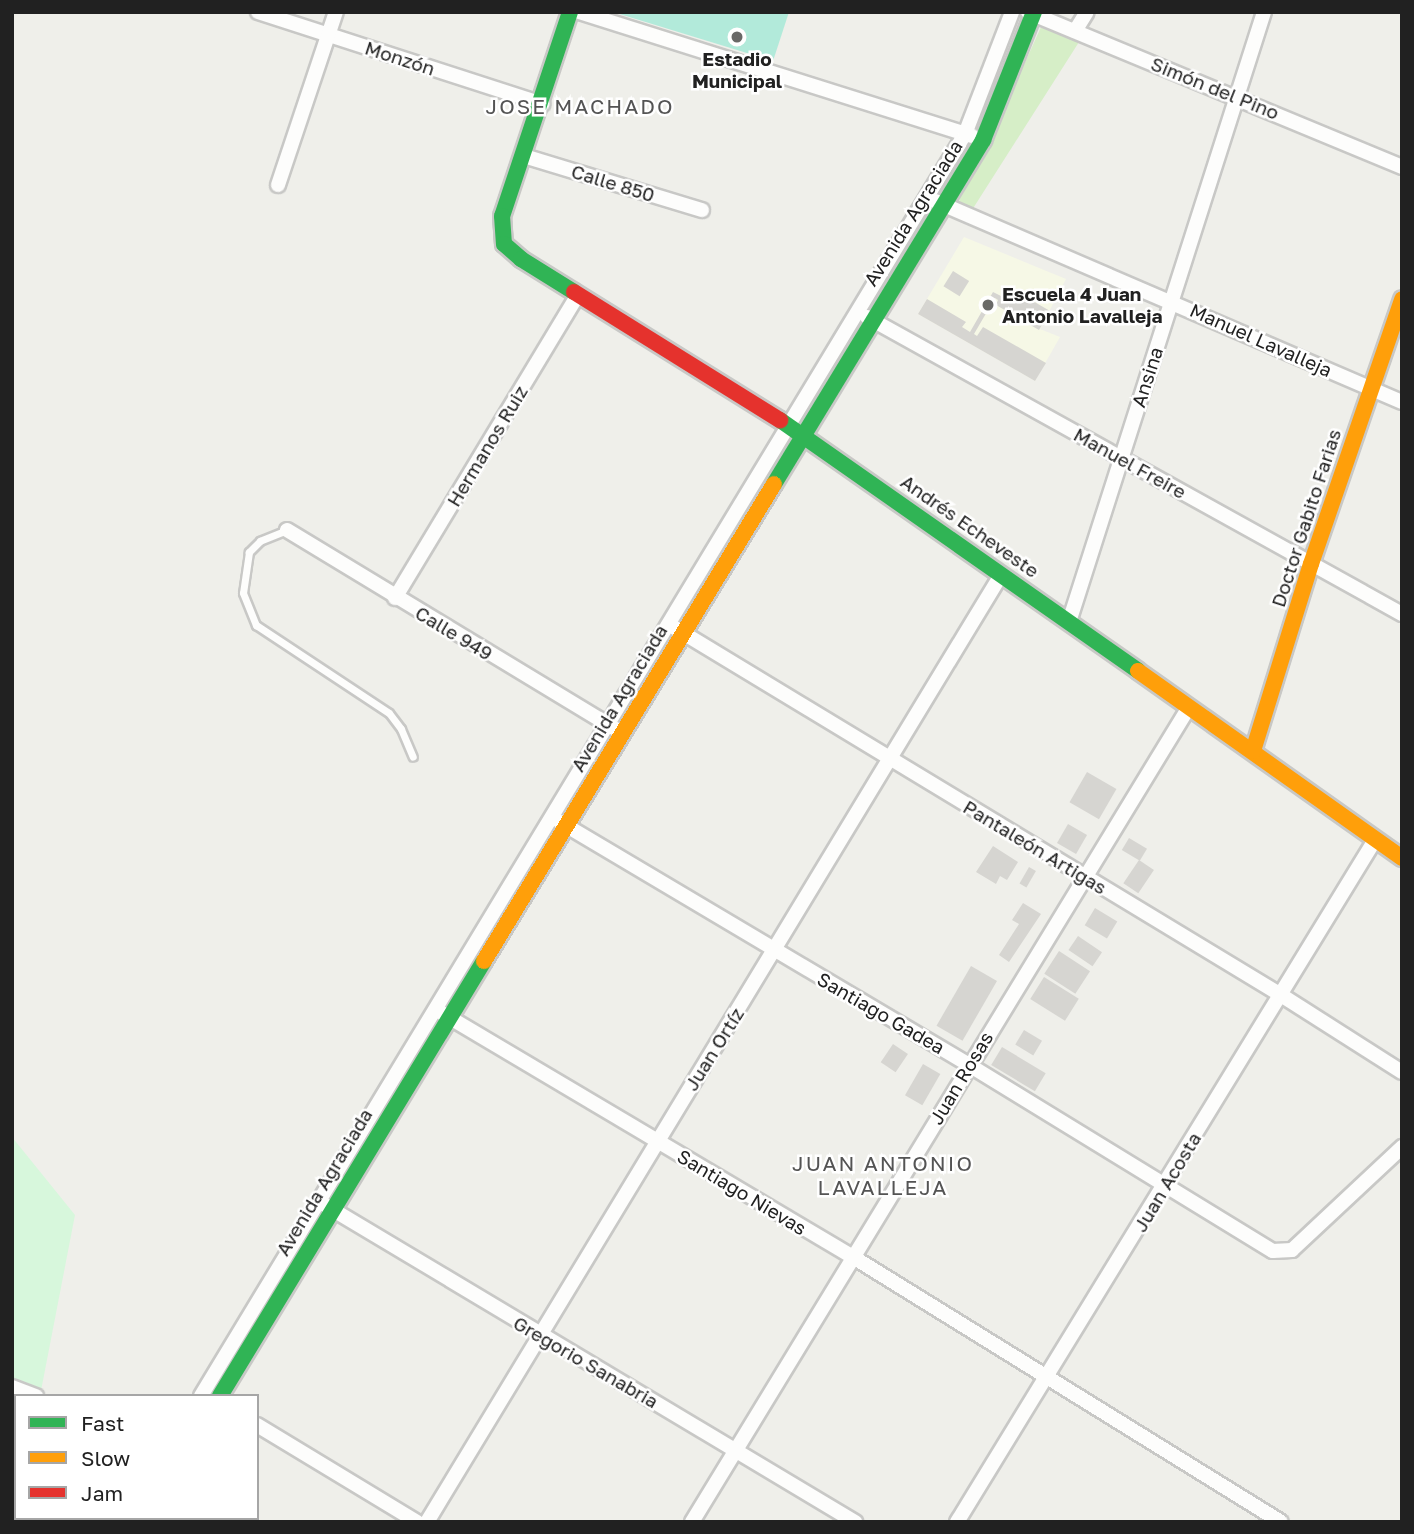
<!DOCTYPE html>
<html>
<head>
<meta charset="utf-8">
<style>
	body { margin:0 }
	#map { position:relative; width:1414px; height:1534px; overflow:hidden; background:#efefea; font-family:"Golos Text",sans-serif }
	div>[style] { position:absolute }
	.education>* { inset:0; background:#f6f8e6 }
	.grass>* { inset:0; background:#d6eec7 }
	.park>* { inset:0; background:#d7f7dc }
	.pitch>* { inset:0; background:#b2eada }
	.building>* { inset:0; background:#d6d5d1; transform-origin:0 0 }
	.roads { filter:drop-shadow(2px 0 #c8c8c6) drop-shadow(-2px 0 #c8c8c6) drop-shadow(0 2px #c8c8c6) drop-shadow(0 -2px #c8c8c6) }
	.lane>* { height:7px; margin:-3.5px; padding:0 3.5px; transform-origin:3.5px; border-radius:3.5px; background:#fdfdfc }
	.street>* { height:14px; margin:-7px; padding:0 7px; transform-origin:7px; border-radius:7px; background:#fdfdfc }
	.fast>* { height:16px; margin:-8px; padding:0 8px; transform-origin:8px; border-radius:8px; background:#30b455 }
	.slow>* { height:16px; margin:-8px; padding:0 8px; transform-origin:8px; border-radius:8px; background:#ff9f0a }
	.jam>* { height:16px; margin:-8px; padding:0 8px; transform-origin:8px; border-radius:8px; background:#e5322d }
	.dots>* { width:19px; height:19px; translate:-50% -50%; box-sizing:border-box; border:4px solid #fff; border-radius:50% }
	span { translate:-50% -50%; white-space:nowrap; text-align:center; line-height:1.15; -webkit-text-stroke:5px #fff; paint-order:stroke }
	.street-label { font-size:19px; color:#212121 }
	.poi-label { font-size:19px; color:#212121; font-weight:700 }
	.left { translate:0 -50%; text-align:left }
	.neighbourhood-label { font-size:21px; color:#545454; letter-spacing:2px }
	.frame { position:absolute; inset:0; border:14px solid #212121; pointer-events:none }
	.legend { position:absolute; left:14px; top:1394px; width:245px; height:126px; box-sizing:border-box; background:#fff; border:2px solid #a6a6a6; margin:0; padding:9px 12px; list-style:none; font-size:21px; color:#212121 }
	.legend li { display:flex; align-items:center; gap:14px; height:35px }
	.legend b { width:35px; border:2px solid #a6a6a6 }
</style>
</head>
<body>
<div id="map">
	<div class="education">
		<i style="clip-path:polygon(964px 237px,1066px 279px,1040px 329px,1060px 337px,1035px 381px,918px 314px)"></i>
	</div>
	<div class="grass">
		<i style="clip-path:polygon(1041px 27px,1079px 42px,972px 210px,960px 203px,959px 197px,986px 149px)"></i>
	</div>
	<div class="park">
		<i style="clip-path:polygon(12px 1137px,75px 1215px,40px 1396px,16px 1396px,15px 1522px,12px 1522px)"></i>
	</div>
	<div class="pitch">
		<i style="clip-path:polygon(613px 12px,789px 12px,773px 61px)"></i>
	</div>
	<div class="building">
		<i style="left:953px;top:271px;width:19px;height:18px;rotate:32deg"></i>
		<i style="clip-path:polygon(1007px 286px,1050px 311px,1039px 330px,996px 305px,998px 300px,995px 298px,974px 334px,977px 336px,983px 327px,1046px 363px,1035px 381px,918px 314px,927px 299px,966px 322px,962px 327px,970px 332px,993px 292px,1001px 296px)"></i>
		<i style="left:1087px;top:772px;width:34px;height:35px;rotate:30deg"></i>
		<i style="left:1068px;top:824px;width:22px;height:22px;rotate:30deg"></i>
		<i style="left:1129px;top:838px;width:21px;height:14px;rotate:31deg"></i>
		<i style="clip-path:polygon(993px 846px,1018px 862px,1007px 880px,1000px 876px,996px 884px,976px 872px)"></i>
		<i style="left:1139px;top:860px;width:18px;height:28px;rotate:34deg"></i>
		<i style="left:1029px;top:867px;width:8px;height:19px;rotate:30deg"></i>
		<i style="clip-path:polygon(1023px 903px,1041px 914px,1009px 962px,999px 955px,1019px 924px,1012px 920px)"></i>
		<i style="left:1095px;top:908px;width:26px;height:20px;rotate:31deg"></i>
		<i style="left:1078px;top:936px;width:29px;height:17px;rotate:34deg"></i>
		<i style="left:1059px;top:951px;width:37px;height:27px;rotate:33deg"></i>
		<i style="left:971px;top:966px;width:30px;height:69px;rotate:30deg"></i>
		<i style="left:1044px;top:977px;width:41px;height:26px;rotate:32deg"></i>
		<i style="left:1024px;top:1030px;width:21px;height:17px;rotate:31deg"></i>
		<i style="left:893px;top:1044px;width:18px;height:22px;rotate:34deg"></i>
		<i style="left:1002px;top:1047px;width:51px;height:21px;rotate:31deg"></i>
		<i style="left:923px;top:1064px;width:20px;height:36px;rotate:30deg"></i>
	</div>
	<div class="roads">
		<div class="lane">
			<i style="left:287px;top:530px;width:29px;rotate:158deg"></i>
			<i style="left:260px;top:541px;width:16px;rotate:135deg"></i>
			<i style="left:249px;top:552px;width:41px;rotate:98.3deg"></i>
			<i style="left:243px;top:593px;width:35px;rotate:68deg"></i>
			<i style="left:256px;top:625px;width:159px;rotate:33.5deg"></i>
			<i style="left:389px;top:713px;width:20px;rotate:53deg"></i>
			<i style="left:401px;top:729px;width:30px;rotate:67deg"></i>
		</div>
		<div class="street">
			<i style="left:258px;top:12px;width:299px;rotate:17.9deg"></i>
			<i style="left:579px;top:12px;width:412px;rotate:17.5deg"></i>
			<i style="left:1028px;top:12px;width:405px;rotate:22.5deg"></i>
			<i style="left:1075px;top:31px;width:22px;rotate:-58deg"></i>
			<i style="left:524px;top:156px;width:186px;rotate:16.9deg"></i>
			<i style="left:278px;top:185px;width:182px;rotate:-71.5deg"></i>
			<i style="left:935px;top:201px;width:508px;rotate:23.29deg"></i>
			<i style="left:867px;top:317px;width:612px;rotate:29.04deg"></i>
			<i style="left:287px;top:530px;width:384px;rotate:31.2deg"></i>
			<i style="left:395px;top:598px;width:354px;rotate:-58.9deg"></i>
			<i style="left:1069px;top:622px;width:640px;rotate:-72.27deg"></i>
			<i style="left:675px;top:628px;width:708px;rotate:31.2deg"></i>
			<i style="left:1281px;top:995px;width:143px;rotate:32.5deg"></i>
			<i style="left:560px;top:822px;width:476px;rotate:30.7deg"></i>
			<i style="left:969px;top:1065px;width:356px;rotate:31.5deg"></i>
			<i style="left:1273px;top:1251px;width:19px;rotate:-3deg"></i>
			<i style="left:1292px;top:1250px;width:151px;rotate:-43.1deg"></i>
			<i style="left:442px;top:1013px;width:478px;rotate:30.7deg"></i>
			<i style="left:853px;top:1257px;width:503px;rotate:31.76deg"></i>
			<i style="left:325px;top:1205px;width:618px;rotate:30.88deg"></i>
			<i style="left:12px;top:1387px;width:26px;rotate:21deg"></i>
			<i style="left:201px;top:1396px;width:1475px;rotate:-58.81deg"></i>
			<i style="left:965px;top:134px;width:131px;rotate:-68.9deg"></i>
			<i style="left:257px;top:1425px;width:187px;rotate:31.2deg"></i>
			<i style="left:124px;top:1522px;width:4px;rotate:-63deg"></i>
			<i style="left:144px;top:1522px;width:4px;rotate:-63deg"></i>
			<i style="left:427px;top:1522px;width:1107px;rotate:-58.78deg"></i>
			<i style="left:692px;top:1522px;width:955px;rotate:-58.62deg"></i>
			<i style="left:957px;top:1522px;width:800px;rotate:-58.5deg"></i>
		</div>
		<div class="fast">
			<i style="left:570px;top:12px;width:215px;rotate:108.4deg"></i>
			<i style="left:502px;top:216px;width:28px;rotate:86deg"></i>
			<i style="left:504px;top:244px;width:23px;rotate:41deg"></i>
			<i style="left:521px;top:259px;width:62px;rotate:31.9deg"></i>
			<i style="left:780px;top:420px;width:437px;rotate:35deg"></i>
			<i style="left:774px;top:484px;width:403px;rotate:-58.7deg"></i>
			<i style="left:983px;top:140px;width:138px;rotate:-68.3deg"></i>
			<i style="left:220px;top:1396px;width:509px;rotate:-58.75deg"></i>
		</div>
		<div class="slow">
			<i style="left:1138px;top:671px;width:324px;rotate:35.3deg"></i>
			<i style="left:1253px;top:751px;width:196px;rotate:-72.8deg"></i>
			<i style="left:1311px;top:564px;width:280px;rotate:-71deg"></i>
			<i style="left:484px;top:961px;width:558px;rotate:-58.7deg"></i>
		</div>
		<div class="jam">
			<i style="left:574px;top:292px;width:243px;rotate:31.9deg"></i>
		</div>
	</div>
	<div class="dots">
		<i style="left:737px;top:37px;background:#696967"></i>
		<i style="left:988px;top:305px;background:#696967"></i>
	</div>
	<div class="street-label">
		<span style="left:400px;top:58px;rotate:18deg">Monzón</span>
		<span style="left:1215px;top:88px;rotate:22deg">Simón del Pino</span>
		<span style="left:613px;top:183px;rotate:17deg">Calle 850</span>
		<span style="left:913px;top:213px;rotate:-58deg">Avenida Agraciada</span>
		<span style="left:1261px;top:340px;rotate:24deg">Manuel Lavalleja</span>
		<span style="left:1147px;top:377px;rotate:-72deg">Ansina</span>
		<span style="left:487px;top:446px;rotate:-59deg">Hermanos Ruiz</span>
		<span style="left:1130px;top:463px;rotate:29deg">Manuel Freire</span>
		<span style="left:1306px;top:518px;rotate:-72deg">Doctor Gabito Farias</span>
		<span style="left:970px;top:526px;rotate:35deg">Andrés Echeveste</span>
		<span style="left:454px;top:633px;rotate:31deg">Calle 949</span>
		<span style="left:619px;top:698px;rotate:-59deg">Avenida Agraciada</span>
		<span style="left:1035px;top:847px;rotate:31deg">Pantaleón Artigas</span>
		<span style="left:881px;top:1013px;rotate:30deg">Santiago Gadea</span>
		<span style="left:714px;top:1049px;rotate:-58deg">Juan Ortíz</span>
		<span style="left:961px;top:1078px;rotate:-59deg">Juan Rosas</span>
		<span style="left:324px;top:1182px;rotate:-59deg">Avenida Agraciada</span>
		<span style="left:1167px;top:1182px;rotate:-59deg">Juan Acosta</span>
		<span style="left:742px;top:1192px;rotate:31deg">Santiago Nievas</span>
		<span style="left:586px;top:1362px;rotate:30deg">Gregorio Sanabria</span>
	</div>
	<div class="poi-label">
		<span style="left:737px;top:70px">Estadio<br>Municipal</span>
		<span class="left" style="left:1002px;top:305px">Escuela 4 Juan<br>Antonio Lavalleja</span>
	</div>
	<div class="neighbourhood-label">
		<span style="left:580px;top:106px">JOSE MACHADO</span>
		<span style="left:883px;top:1175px">JUAN ANTONIO<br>LAVALLEJA</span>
	</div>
	<div class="frame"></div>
	<ul class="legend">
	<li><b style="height:9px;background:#30b455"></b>Fast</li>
	<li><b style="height:9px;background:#ff9f0a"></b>Slow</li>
	<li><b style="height:9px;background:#e5322d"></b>Jam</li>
	</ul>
</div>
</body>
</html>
